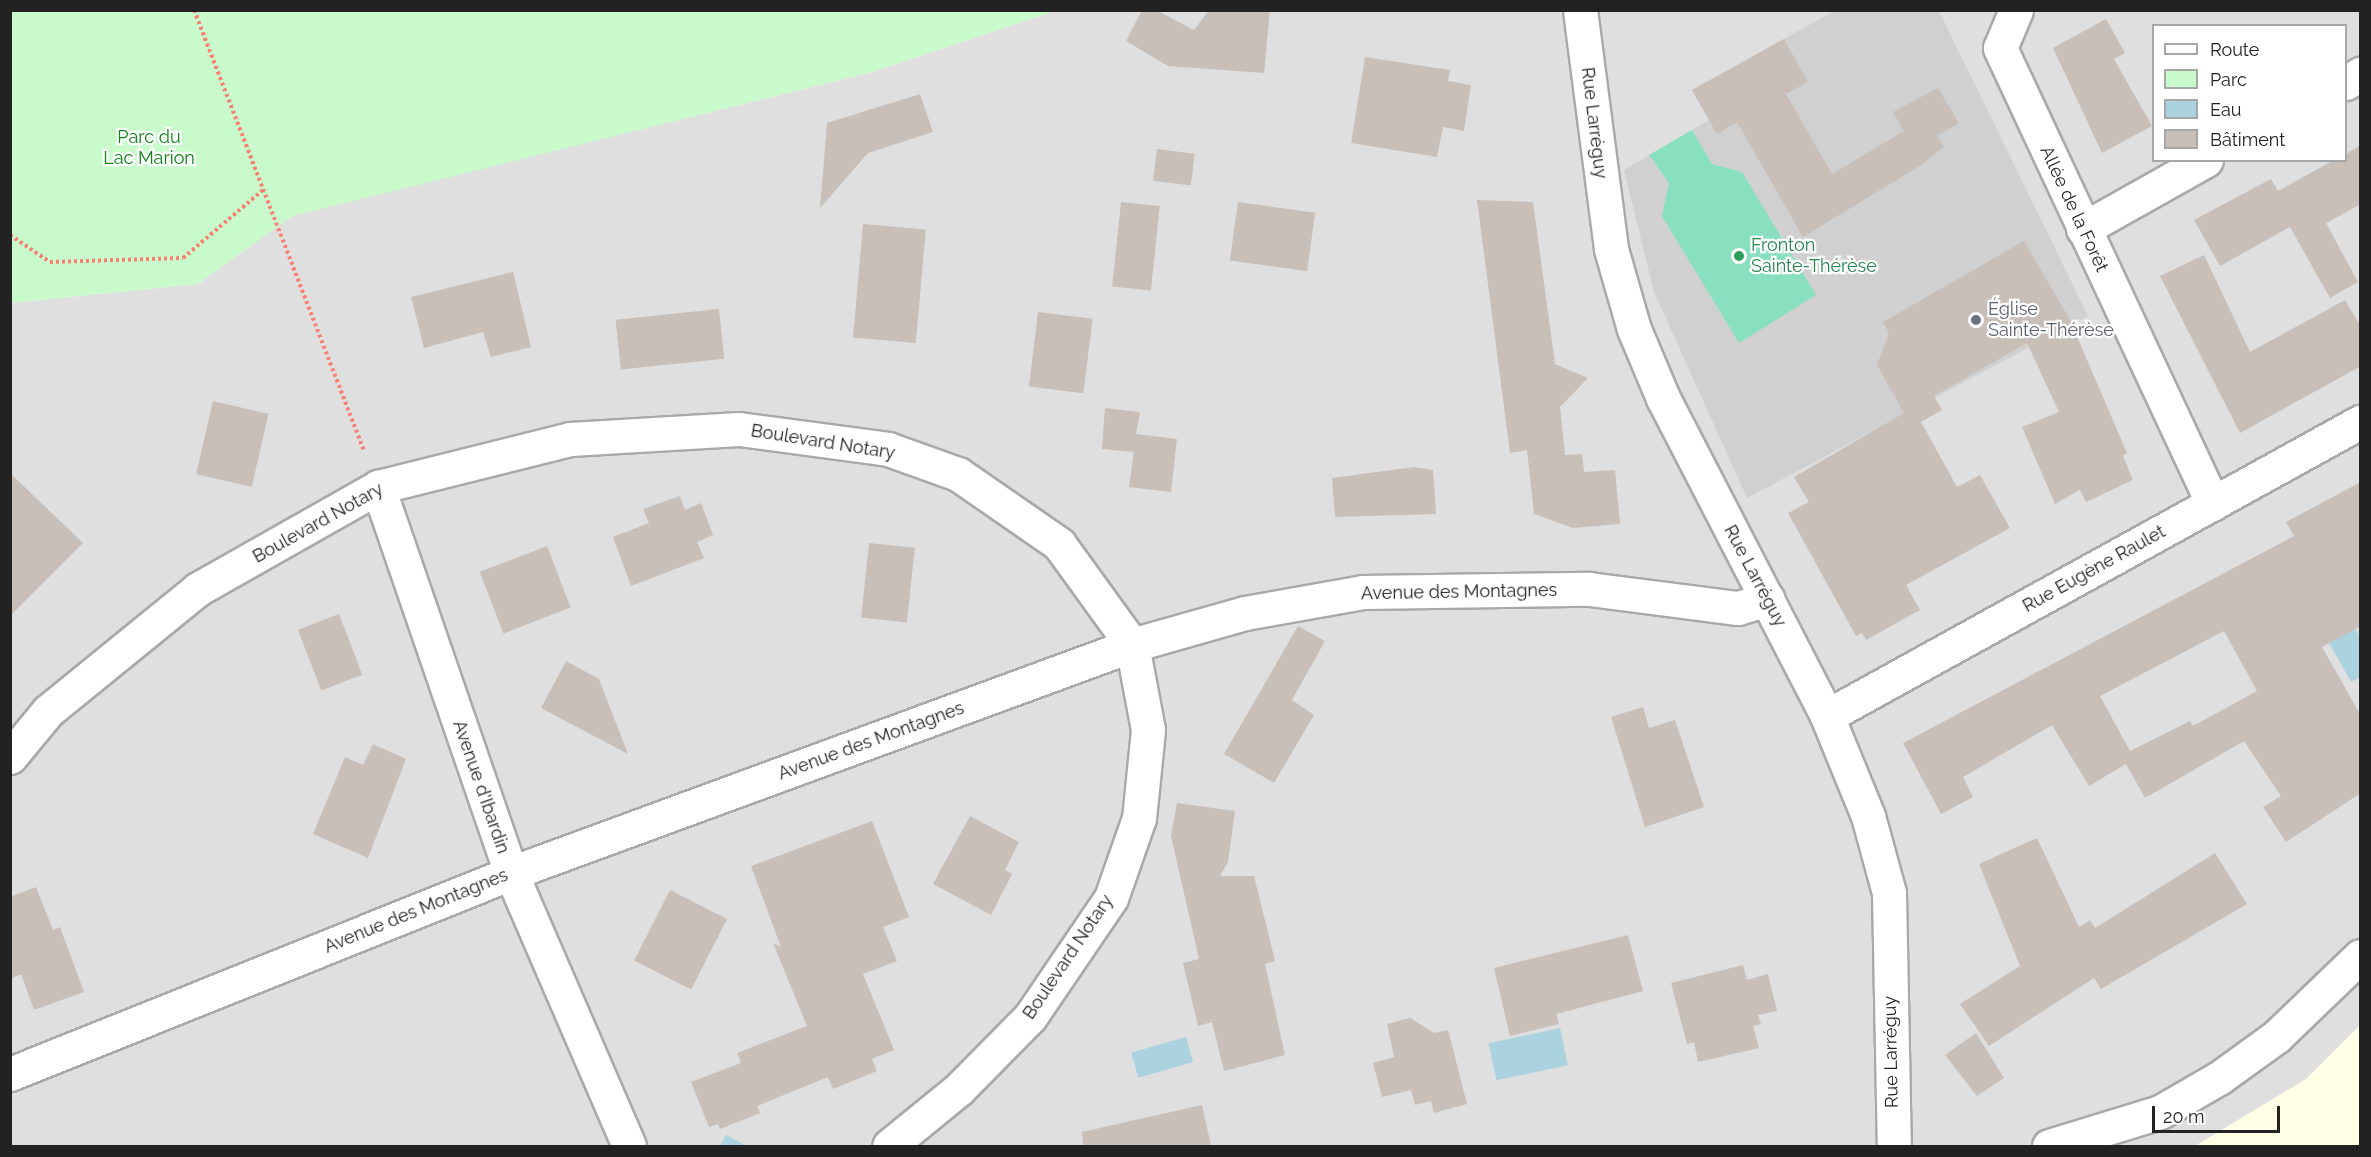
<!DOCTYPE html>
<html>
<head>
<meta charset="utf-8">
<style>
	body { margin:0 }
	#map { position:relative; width:2371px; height:1157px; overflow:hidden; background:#f2efe9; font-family:Raleway,sans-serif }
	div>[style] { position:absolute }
	.residential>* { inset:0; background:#e0dfdf }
	.education>* { inset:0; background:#ffffe5 }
	.religious>* { inset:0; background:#d0d0d0 }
	.park>* { inset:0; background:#c8facc }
	.pitch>* { inset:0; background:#88e0be }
	.water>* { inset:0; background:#aad3df; transform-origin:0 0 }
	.building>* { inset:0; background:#c7bfb8; transform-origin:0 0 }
	.path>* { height:4px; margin-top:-2px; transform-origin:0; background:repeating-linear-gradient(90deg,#fa8072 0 3px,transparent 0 6px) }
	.roads { filter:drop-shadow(2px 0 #a9a9a9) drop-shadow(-2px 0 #a9a9a9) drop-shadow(0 2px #a9a9a9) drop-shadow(0 -2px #a9a9a9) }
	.minor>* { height:33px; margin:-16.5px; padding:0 16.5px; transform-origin:16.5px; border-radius:16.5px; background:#fff }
	.dots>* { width:16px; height:16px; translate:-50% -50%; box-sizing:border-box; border:3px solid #fff; border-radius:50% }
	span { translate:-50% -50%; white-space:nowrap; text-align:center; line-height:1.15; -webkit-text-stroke:4.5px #fff; paint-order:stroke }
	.street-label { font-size:18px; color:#222 }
	.park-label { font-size:18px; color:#0c8416 }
	.leisure-label { font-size:18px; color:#27864d }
	.left { translate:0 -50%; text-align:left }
	.worship-label { font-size:18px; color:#5b616d }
	.frame { position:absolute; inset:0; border:12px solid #222; pointer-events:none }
	.legend { position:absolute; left:2152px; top:24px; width:195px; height:138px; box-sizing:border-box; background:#fff; border:2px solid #a7a7a7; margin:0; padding:8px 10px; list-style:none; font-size:18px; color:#222 }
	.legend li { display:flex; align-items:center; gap:12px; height:30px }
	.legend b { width:30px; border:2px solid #a7a7a7 }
	.scale { position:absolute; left:2152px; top:1106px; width:128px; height:27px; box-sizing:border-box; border:3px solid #222; border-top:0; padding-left:8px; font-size:18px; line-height:21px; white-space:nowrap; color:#222; -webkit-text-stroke:4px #fff; paint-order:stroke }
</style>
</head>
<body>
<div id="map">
	<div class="residential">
		<i style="clip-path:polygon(evenodd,1055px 11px,2360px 11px,2360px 1146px,11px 1146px,11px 303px,198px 284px,292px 216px,872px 72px,1055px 11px,2154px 26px,2346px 26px,2346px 160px,2154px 160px,2154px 26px)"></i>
	</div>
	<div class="education">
		<i style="clip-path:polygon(2360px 1025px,2360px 1146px,2195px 1146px,2306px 1079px)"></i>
	</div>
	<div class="religious">
		<i style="clip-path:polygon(1834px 11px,1939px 11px,2088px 316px,1747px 498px,1654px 292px,1624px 170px,1709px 120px,1692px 90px)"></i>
	</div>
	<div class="park">
		<i style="clip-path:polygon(11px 10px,1055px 10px,1055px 11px,872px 72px,292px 216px,198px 284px,11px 303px)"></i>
	</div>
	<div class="pitch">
		<i style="clip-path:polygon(1692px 130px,1712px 164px,1742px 172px,1816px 295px,1739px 343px,1662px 216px,1669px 183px,1649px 155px)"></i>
	</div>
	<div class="water">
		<i style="clip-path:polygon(2349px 616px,2360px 638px,2360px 677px,2351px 682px,2322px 630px)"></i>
		<i style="left:1560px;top:1028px;width:38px;height:73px;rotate:78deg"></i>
		<i style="left:1186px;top:1037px;width:26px;height:57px;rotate:74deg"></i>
		<i style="clip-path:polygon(726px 1135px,747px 1146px,720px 1146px)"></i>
	</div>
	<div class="building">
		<i style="clip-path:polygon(1142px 10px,1156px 10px,1194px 30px,1209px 10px,1270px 10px,1264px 73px,1168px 66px,1126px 41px)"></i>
		<i style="clip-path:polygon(2106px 19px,2125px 53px,2114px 59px,2152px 126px,2102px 153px,2053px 48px)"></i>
		<i style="clip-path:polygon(1784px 39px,1808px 82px,1786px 94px,1832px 174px,1904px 131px,1893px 112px,1938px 88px,1959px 123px,1937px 136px,1944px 147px,1918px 167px,1803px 237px,1737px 122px,1717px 134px,1692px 90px)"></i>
		<i style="clip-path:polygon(1365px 57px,1450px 70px,1448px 81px,1471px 85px,1464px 131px,1443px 127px,1437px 157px,1351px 143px)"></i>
		<i style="clip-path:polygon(920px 94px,933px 132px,868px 153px,820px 208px,827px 123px)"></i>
		<i style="clip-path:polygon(2361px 145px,2361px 204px,2326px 223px,2358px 282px,2330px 298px,2290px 227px,2220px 266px,2194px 220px,2271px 179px,2278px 191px,2334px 160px,2346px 160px,2346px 154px)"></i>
		<i style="left:1157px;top:149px;width:38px;height:32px;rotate:7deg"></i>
		<i style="clip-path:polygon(1477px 200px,1533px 202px,1555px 364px,1588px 378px,1560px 407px,1565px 455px,1582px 454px,1584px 472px,1615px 470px,1620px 524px,1573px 528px,1534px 514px,1527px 450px,1510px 453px)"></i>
		<i style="left:1121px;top:202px;width:39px;height:85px;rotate:6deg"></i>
		<i style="left:1238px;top:202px;width:78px;height:59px;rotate:8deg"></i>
		<i style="left:863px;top:224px;width:63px;height:114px;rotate:5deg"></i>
		<i style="clip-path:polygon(2024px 241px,2069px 318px,2127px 453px,2123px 456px,2133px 480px,2086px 502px,2080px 490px,2055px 504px,2022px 427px,2059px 412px,2027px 343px,1934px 396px,1942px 410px,1921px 422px,1957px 487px,1980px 475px,2010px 528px,1906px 585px,1920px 610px,1866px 640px,1862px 633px,1856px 636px,1788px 513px,1809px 502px,1794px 477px,1904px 413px,1877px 365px,1889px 333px,1883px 322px)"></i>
		<i style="clip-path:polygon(2204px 255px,2250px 352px,2345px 300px,2361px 327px,2361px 366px,2240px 433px,2160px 276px)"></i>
		<i style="clip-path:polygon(513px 272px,531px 347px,491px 357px,483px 332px,424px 348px,411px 297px)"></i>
		<i style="left:719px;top:309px;width:50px;height:104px;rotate:84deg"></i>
		<i style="left:1038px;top:312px;width:55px;height:75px;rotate:7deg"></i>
		<i style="left:213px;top:401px;width:57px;height:75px;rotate:13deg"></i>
		<i style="clip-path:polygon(1105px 408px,1140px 412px,1136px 434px,1177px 439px,1171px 492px,1129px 487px,1136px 435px,1134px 452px,1102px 449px)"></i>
		<i style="clip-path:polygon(1414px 467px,1433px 470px,1436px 514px,1335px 517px,1332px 478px)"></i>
		<i style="clip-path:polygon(10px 473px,83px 543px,10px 616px)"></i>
		<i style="clip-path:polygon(evenodd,2361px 482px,2361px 626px,2322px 647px,2361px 716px,2361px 793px,2286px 842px,2263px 807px,2281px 796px,2244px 741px,2145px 798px,2126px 764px,2089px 786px,2052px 725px,1963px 777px,1973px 797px,1941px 814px,1903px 743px,2294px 536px,2286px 522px,2361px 482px,2224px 631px,2257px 691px,2193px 726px,2190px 721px,2130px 751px,2100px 696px,2224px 631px)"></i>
		<i style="clip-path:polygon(680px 496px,685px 510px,701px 503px,713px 535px,697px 542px,704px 558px,631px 586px,613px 537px,649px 523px,643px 509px)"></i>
		<i style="left:869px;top:543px;width:46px;height:75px;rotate:6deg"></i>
		<i style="left:547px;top:546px;width:66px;height:72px;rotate:69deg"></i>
		<i style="left:339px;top:614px;width:65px;height:44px;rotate:69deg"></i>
		<i style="clip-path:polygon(1298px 626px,1325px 641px,1292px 700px,1314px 715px,1274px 783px,1224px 754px)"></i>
		<i style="clip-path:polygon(566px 661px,599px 679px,628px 754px,541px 708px)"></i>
		<i style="clip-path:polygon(1643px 707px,1649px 728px,1675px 720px,1704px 807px,1645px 827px,1611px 717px)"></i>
		<i style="clip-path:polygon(373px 744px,406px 759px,368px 858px,313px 834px,345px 757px,363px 765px)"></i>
		<i style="clip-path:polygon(1177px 803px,1235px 811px,1228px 862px,1220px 876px,1254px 876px,1275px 961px,1265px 964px,1285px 1055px,1224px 1071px,1212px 1022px,1198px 1026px,1183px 963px,1199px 959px,1171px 836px)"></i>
		<i style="clip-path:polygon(970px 816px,1019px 842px,1005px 870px,1012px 874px,991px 915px,933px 884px)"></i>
		<i style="clip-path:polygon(872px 821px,909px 917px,883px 927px,897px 961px,863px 974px,894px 1050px,872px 1059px,877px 1071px,833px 1089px,828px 1077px,757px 1106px,760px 1113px,720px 1129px,718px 1124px,709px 1127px,691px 1082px,741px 1063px,737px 1053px,807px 1026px,773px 943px,781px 947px,751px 866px)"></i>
		<i style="clip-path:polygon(2037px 838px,2079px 927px,2090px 920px,2095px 928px,2215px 853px,2247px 904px,2101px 989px,2094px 978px,1989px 1046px,1960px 1004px,2020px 966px,1979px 864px)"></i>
		<i style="clip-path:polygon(36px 887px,53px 930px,60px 927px,84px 992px,34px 1010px,21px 974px,10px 979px,10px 897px)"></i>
		<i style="left:670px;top:890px;width:64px;height:79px;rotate:27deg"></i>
		<i style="clip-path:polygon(1628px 935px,1643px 991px,1556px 1014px,1559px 1024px,1510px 1036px,1494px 968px)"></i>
		<i style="clip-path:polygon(1743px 965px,1747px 980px,1768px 974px,1777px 1011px,1758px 1015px,1761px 1024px,1753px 1026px,1759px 1048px,1698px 1062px,1694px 1042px,1687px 1044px,1671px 983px)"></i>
		<i style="clip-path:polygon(1410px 1018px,1434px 1033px,1448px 1030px,1467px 1104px,1434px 1113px,1431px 1101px,1415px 1105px,1411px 1090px,1382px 1097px,1373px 1063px,1394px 1057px,1387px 1024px)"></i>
		<i style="clip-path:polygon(1976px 1033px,2004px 1078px,1977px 1096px,1945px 1055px)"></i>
		<i style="clip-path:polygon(1202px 1105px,1211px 1146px,1083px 1146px,1082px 1132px)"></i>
	</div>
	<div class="path">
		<i style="left:194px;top:10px;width:472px;rotate:68.9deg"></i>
		<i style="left:10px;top:235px;width:48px;rotate:34deg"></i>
		<i style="left:50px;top:262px;width:133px;rotate:-1.7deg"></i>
		<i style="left:183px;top:258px;width:105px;rotate:-40.4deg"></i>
	</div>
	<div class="roads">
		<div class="minor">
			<i style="left:1580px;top:10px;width:241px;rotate:82.6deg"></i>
			<i style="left:1611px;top:249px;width:83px;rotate:74deg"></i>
			<i style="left:1634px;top:329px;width:75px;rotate:67.2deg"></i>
			<i style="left:1663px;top:398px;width:358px;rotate:62.7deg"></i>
			<i style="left:1827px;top:716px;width:108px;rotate:67.7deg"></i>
			<i style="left:1868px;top:816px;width:80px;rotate:74.7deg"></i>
			<i style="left:1889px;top:893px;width:253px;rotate:88.9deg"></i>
			<i style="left:2016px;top:10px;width:41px;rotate:112.8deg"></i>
			<i style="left:2000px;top:48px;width:503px;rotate:64.96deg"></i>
			<i style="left:2346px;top:83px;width:17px;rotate:-33deg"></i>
			<i style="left:2083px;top:229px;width:141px;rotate:-29.3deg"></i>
			<i style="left:378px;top:487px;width:408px;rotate:71deg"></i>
			<i style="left:511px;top:873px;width:297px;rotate:66.6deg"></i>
			<i style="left:1827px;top:716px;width:609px;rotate:-28.88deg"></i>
			<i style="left:10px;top:757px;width:60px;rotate:-50.4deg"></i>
			<i style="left:48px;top:711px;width:193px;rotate:-39.1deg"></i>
			<i style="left:198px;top:589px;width:207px;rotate:-29.5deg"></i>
			<i style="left:378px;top:487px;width:198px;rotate:-14deg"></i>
			<i style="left:570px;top:439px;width:169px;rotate:-3.4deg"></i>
			<i style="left:739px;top:429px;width:150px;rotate:7.6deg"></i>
			<i style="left:888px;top:449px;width:74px;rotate:19.7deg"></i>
			<i style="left:958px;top:474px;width:123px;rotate:34.7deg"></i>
			<i style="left:1059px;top:544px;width:125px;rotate:54.1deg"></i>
			<i style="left:1132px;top:645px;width:86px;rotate:79.3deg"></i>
			<i style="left:1148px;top:730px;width:88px;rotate:95.8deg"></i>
			<i style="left:1139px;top:818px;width:85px;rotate:109.3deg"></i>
			<i style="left:1111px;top:898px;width:144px;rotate:124.2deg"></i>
			<i style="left:1030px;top:1017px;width:101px;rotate:134.6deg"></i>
			<i style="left:959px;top:1089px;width:90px;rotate:140.8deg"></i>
			<i style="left:10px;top:1074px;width:540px;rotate:-21.86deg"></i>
			<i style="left:511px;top:873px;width:662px;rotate:-20.16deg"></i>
			<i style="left:1132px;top:645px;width:117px;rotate:-15.8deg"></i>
			<i style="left:1245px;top:613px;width:120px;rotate:-10.1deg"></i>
			<i style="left:1363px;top:592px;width:226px;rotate:-0.8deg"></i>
			<i style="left:1589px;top:589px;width:150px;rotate:7.3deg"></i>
			<i style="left:1738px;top:608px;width:31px;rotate:-17deg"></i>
			<i style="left:2049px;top:1146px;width:116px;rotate:-17deg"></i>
			<i style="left:2160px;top:1112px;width:68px;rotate:-30deg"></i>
			<i style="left:2219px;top:1078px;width:72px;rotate:-35.9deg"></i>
			<i style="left:2277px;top:1036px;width:115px;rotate:-43.9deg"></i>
		</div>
	</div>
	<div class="dots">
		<i style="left:1739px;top:256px;background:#2e9e5b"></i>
		<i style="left:1976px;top:320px;background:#6b7280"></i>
	</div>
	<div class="street-label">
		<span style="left:1594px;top:123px;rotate:83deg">Rue Larréguy</span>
		<span style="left:2074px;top:209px;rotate:65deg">Allée de la Forêt</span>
		<span style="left:823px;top:442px;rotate:9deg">Boulevard Notary</span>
		<span style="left:318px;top:523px;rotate:-29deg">Boulevard Notary</span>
		<span style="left:2094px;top:569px;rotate:-29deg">Rue Eugène Raulet</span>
		<span style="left:1755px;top:576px;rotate:62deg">Rue Larréguy</span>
		<span style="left:1459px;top:592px;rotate:-1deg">Avenue des Montagnes</span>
		<span style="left:871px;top:741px;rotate:-20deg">Avenue des Montagnes</span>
		<span style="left:481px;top:787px;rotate:71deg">Avenue d'Ibardin</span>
		<span style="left:416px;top:911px;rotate:-22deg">Avenue des Montagnes</span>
		<span style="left:1068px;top:957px;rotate:-56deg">Boulevard Notary</span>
		<span style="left:1891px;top:1052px;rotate:-91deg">Rue Larréguy</span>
	</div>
	<div class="park-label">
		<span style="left:149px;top:148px">Parc du<br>Lac Marion</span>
	</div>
	<div class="leisure-label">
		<span class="left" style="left:1751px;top:256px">Fronton<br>Sainte-Thérèse</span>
	</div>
	<div class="worship-label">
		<span class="left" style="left:1988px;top:320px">Église<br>Sainte-Thérèse</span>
	</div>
	<div class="frame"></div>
	<ul class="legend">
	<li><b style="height:8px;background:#fff"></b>Route</li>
	<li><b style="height:16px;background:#c8facc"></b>Parc</li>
	<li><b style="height:16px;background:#aad3df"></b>Eau</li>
	<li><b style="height:16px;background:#c7bfb8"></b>Bâtiment</li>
	</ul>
	<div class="scale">20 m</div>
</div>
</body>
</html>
